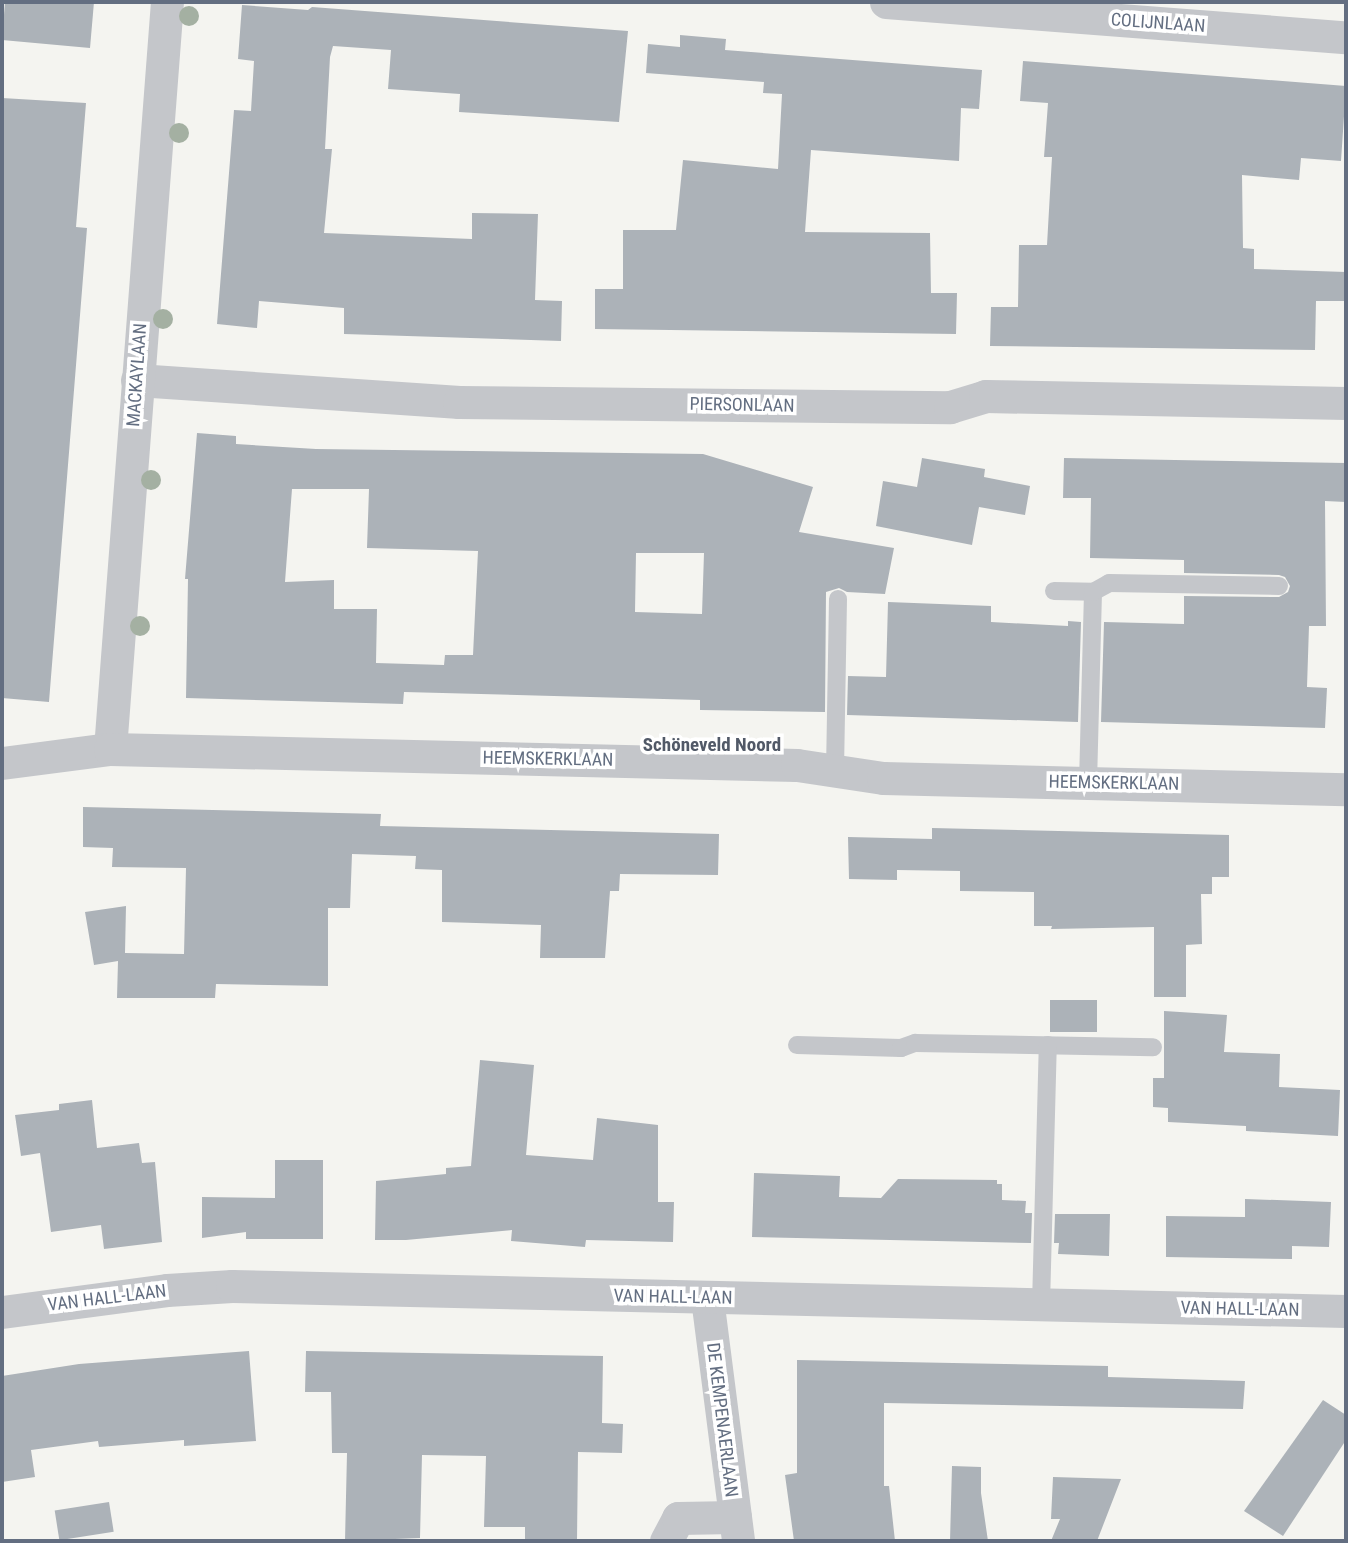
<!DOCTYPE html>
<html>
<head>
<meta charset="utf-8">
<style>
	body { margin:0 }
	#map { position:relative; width:1348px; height:1543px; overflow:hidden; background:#f4f4f0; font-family:"Roboto Condensed",sans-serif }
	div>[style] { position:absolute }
	.building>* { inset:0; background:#acb2b8; transform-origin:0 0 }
	.lane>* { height:18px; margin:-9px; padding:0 9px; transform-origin:9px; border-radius:9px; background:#c4c6ca }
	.street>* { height:33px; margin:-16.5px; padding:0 16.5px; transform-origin:16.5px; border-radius:16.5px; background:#c4c6ca }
	.trees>* { width:20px; height:20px; margin:-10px; border-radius:50%; background:#a4b0a2 }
	span { translate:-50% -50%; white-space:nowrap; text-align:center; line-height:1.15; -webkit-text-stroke:7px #fff; paint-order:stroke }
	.street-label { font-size:18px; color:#636e81 }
	.neighbourhood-label { font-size:19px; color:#515967; font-weight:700 }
	.frame { position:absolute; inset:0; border:4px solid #636e81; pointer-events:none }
</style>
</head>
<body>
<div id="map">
	<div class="building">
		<i style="clip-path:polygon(5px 2px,94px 2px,90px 48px,2px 40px)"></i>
		<i style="clip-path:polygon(242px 5px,308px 10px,312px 7px,628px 31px,619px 122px,459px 112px,460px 94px,388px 89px,391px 50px,333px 46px,330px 57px,325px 149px,332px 149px,324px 233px,472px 239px,472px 213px,538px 214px,535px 300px,562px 301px,561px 341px,344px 334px,344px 308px,259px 301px,257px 328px,217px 324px,234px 110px,251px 111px,254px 61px,238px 59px)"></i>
		<i style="clip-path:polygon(680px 35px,726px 39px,725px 50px,982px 70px,979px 109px,961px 108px,959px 161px,811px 150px,805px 232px,930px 233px,931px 293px,957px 293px,956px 334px,595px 329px,595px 289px,623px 289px,623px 230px,676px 230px,683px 160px,778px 169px,782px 94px,763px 93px,764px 82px,646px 73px,648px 44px,680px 47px)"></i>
		<i style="clip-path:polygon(1023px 61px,1346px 86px,1341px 161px,1301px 158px,1299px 180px,1242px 175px,1243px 248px,1254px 249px,1254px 269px,1346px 272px,1346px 301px,1316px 301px,1315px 350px,990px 346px,991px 307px,1018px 307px,1019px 245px,1047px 245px,1052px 157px,1044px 157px,1048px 103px,1020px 101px)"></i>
		<i style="clip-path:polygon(2px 98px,86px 103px,76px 227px,87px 228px,49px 702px,2px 698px)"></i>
		<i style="clip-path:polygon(evenodd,197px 433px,236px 436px,236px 444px,316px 449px,703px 454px,813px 487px,799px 532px,894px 548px,885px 594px,847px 592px,839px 588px,826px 592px,825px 712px,700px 710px,700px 700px,404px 692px,403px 704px,186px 698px,188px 579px,185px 579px,197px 433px,292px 489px,369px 489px,367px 548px,478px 551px,473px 655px,445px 655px,444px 665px,376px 663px,377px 609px,334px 609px,334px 580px,285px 582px,292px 489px,197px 433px,636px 553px,704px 553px,702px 614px,635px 612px,636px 553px)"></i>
		<i style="clip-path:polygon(922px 458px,985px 469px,984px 477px,1030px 486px,1025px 515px,979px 507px,972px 545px,876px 526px,883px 481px,917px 487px)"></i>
		<i style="clip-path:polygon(1064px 458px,1346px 463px,1346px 502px,1325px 501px,1326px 626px,1309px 626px,1307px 687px,1327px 688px,1325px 728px,1101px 722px,1104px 622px,1184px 624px,1184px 596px,1279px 597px,1288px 592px,1290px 586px,1285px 577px,1279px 575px,1184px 573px,1184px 560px,1090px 558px,1091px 498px,1063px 498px)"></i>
		<i style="clip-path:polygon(888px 602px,991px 606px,991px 622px,1068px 626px,1068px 621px,1081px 622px,1078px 722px,847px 715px,848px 676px,886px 677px)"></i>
		<i style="clip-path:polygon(83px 807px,381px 814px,380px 826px,719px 834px,718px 875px,620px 874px,619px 891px,610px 891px,605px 958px,540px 958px,541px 925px,442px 922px,442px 870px,415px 869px,416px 856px,352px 854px,350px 908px,328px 908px,328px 986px,216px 984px,215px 998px,117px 998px,118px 961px,94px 965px,85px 912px,126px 906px,125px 953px,184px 954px,186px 868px,112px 867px,113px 848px,83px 847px)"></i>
		<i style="clip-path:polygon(932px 828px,1229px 835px,1229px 877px,1212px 877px,1212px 894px,1201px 894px,1202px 944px,1186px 945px,1186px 997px,1154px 997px,1154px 927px,1051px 929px,1052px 926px,1034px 926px,1034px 892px,960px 891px,960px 871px,897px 870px,897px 880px,849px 879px,848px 837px,932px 839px)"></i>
		<i style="left:1050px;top:1000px;width:47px;height:32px"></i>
		<i style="clip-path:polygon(1164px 1011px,1227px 1015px,1224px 1052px,1280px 1054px,1279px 1087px,1340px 1090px,1338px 1136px,1246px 1131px,1246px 1126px,1168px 1122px,1168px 1108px,1153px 1107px,1153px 1078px,1164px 1078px)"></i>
		<i style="clip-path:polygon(480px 1060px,534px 1065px,526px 1155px,593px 1160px,597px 1118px,658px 1125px,658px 1202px,674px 1202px,673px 1242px,586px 1240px,585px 1247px,511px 1241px,512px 1230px,406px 1240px,375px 1240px,376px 1181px,446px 1174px,446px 1168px,471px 1166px)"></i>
		<i style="clip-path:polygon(92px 1100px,97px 1148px,139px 1143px,142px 1163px,155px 1162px,162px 1242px,104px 1249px,101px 1225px,51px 1232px,40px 1153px,21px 1156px,15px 1115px,59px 1110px,59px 1104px)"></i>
		<i style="clip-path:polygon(275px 1160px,323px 1160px,323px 1239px,246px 1239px,246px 1232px,202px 1238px,202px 1197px,275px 1198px)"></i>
		<i style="clip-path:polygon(754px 1173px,840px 1176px,839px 1197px,881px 1198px,898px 1179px,997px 1180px,997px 1184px,1002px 1184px,1002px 1200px,1026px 1201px,1025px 1213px,1032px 1213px,1031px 1243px,752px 1237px)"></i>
		<i style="clip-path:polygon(1245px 1199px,1331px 1202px,1329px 1247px,1292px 1246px,1292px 1259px,1166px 1257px,1166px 1216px,1245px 1217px)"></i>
		<i style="clip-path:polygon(1055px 1214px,1110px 1214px,1109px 1256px,1058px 1254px,1059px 1243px,1054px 1243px)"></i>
		<i style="clip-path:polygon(249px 1351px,256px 1441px,184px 1446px,184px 1440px,99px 1447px,98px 1441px,31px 1450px,35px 1477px,2px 1482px,2px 1376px,79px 1364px)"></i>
		<i style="clip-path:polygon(306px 1351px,603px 1356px,602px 1423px,623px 1424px,622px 1453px,578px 1452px,577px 1541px,525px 1541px,525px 1527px,484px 1527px,486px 1456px,422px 1455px,420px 1538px,345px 1541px,347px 1453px,332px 1453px,331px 1392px,305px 1392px)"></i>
		<i style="clip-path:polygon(797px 1360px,1108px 1366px,1108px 1377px,1245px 1381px,1243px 1409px,884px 1403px,884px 1486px,889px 1486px,895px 1541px,794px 1541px,785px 1475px,797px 1473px)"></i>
		<i style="clip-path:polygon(1323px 1400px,1346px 1415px,1346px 1440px,1283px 1536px,1244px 1511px)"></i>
		<i style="clip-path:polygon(952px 1466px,981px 1467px,981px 1493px,988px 1541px,950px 1541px)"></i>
		<i style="clip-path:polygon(1053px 1477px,1121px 1479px,1097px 1541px,1051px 1541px,1060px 1519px,1051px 1519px)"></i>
		<i style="left:109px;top:1502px;width:30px;height:55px;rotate:81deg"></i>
	</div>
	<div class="lane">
		<i style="left:1054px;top:591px;width:39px;rotate:1deg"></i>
		<i style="left:835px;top:771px;width:172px;rotate:-89deg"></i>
		<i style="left:1088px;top:783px;width:191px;rotate:-88.5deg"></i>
		<i style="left:1093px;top:592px;width:18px;rotate:-29deg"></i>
		<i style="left:1109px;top:583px;width:170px;rotate:1deg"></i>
		<i style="left:797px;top:1045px;width:104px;rotate:1.7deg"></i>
		<i style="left:901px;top:1048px;width:15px;rotate:-20deg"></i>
		<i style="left:915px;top:1043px;width:238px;rotate:1deg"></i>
		<i style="left:1041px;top:1305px;width:260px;rotate:-88.5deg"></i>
	</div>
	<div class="street">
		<i style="left:886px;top:2px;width:461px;rotate:4.4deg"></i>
		<i style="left:137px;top:380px;width:323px;rotate:3.9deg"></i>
		<i style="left:459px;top:402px;width:491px;rotate:0.6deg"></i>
		<i style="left:950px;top:407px;width:37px;rotate:-17deg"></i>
		<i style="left:985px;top:396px;width:361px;rotate:1.1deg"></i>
		<i style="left:110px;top:749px;width:749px;rotate:-85.64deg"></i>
		<i style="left:2px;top:763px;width:109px;rotate:-7.4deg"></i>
		<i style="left:110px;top:749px;width:687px;rotate:1.33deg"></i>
		<i style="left:797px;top:765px;width:87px;rotate:8.6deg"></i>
		<i style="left:883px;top:778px;width:463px;rotate:1.4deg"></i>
		<i style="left:707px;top:1298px;width:245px;rotate:82.7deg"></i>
		<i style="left:2px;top:1312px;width:166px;rotate:-7.6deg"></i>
		<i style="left:167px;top:1290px;width:65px;rotate:-3.5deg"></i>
		<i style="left:232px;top:1286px;width:1114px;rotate:1.29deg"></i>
		<i style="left:666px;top:1541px;width:26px;rotate:-62deg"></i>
		<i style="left:678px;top:1518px;width:57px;rotate:-1deg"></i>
	</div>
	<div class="trees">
		<i style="left:189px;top:16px"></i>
		<i style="left:179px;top:133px"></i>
		<i style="left:163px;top:319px"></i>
		<i style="left:151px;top:480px"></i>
		<i style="left:140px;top:626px"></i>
	</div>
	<div class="street-label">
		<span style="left:1158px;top:23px;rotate:4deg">COLIJNLAAN</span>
		<span style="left:137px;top:375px;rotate:-86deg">MACKAYLAAN</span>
		<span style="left:742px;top:405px;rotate:1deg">PIERSONLAAN</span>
		<span style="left:548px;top:759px;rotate:1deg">HEEMSKERKLAAN</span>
		<span style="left:1114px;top:783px;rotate:1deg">HEEMSKERKLAAN</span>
		<span style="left:673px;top:1297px;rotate:1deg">VAN HALL-LAAN</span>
		<span style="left:107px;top:1298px;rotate:-7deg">VAN HALL-LAAN</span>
		<span style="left:1240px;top:1309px;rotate:1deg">VAN HALL-LAAN</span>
		<span style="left:722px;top:1420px;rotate:83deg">DE KEMPENAERLAAN</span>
	</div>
	<div class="neighbourhood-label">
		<span style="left:712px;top:745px">Schöneveld Noord</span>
	</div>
	<div class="frame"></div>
</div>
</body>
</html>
